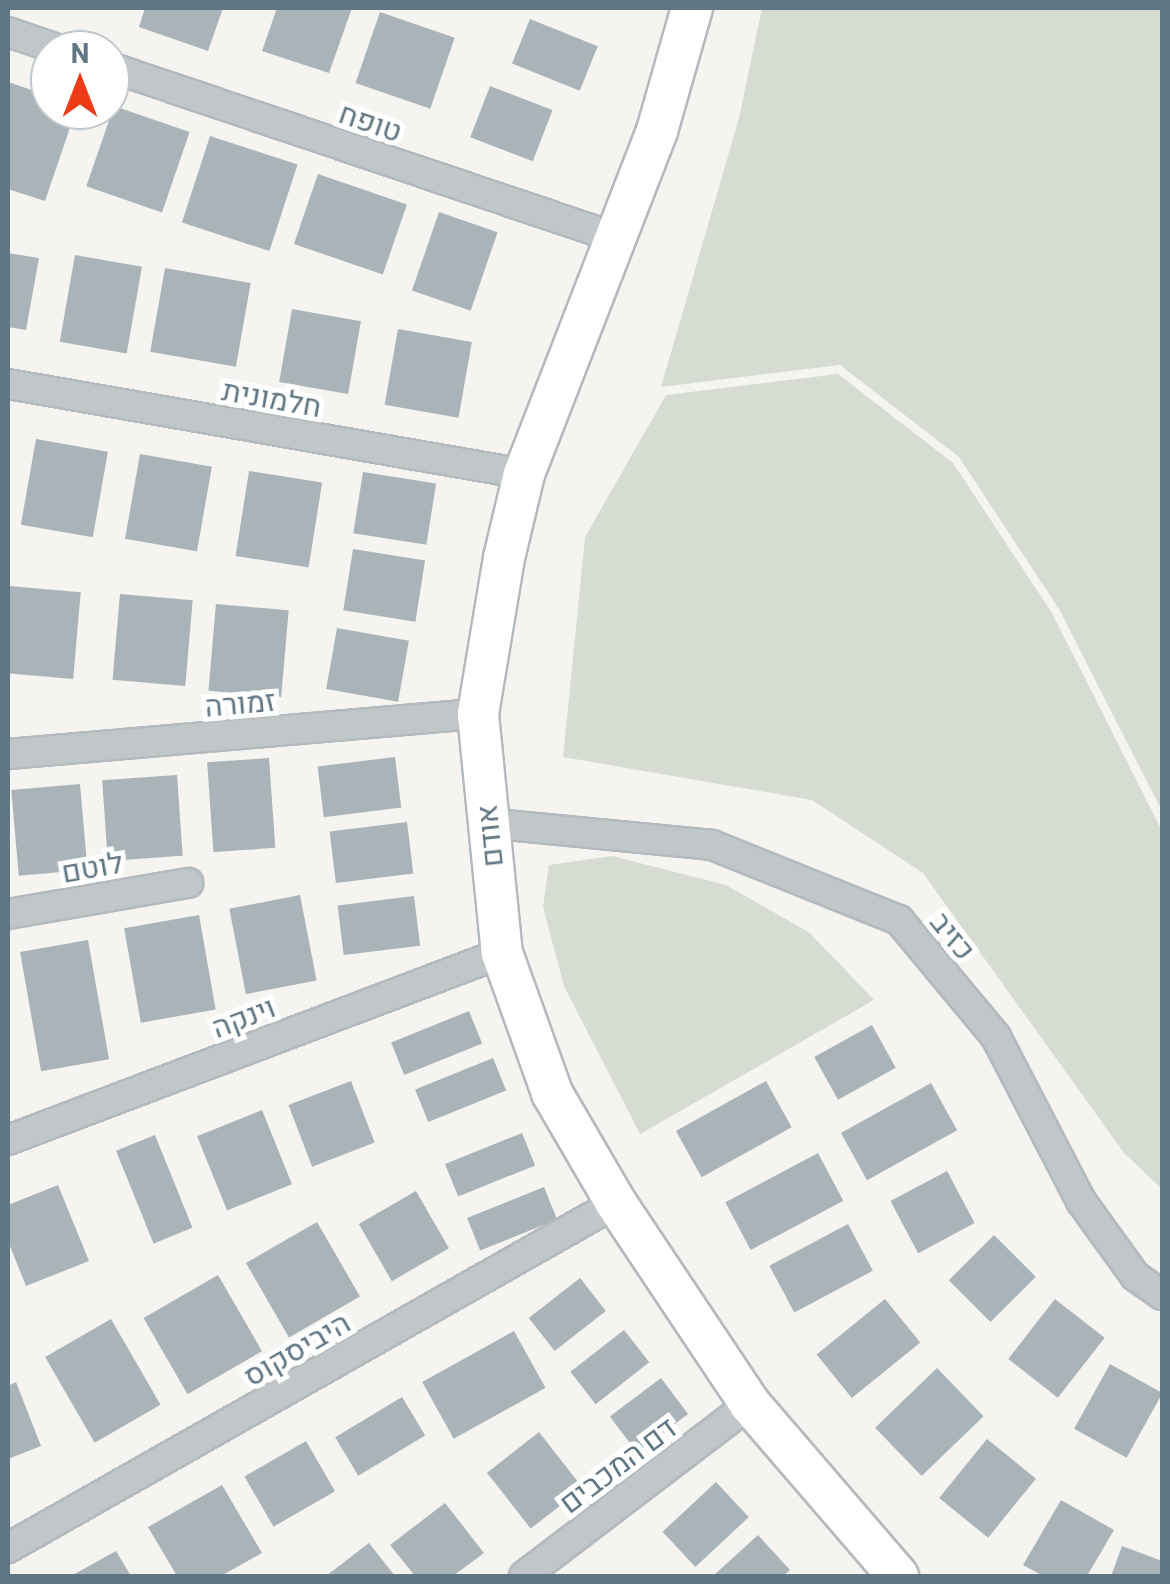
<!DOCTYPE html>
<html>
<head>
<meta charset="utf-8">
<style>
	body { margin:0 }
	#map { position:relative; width:1170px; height:1584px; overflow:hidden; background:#f5f4f0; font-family:Barlow,Heebo,sans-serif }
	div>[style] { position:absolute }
	.green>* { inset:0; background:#d6dcd1 }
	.building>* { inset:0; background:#aab3b8; transform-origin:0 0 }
	.roads { filter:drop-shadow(2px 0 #b3b9bd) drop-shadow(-2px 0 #b3b9bd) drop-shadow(0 2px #b3b9bd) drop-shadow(0 -2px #b3b9bd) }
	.street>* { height:28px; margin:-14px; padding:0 14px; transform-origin:14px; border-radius:14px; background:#c1c6c8 }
	.secondary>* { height:40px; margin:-20px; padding:0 20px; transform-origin:20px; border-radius:20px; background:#fff }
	span { translate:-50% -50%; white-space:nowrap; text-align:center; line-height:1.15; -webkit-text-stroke:10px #fff; paint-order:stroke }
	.street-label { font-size:30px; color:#617683 }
	.frame { position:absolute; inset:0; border:10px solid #617683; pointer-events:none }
	.north { position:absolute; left:30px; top:30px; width:100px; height:100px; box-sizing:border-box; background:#fff; border:2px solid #c0c8cd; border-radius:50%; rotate:0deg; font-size:28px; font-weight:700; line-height:40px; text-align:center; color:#617683 }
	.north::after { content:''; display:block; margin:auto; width:35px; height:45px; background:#ee3c17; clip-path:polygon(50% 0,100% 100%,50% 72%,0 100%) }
</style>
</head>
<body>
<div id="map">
	<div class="green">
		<i style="clip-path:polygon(762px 8px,1162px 8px,1162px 811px,1059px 609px,959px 457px,840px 365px,661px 387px,739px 118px)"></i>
		<i style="clip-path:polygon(838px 374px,953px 463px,1052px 613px,1162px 831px,1162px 1189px,1124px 1153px,923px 873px,812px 800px,563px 757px,585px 537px,666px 395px)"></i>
		<i style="clip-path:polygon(612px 856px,726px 885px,810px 933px,874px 1000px,640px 1134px,564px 986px,543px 907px,549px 865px)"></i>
	</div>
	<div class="building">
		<i style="clip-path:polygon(145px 8px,223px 8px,208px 51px,139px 27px)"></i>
		<i style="clip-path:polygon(277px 8px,352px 8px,329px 73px,262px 51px)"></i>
		<i style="left:380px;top:12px;width:79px;height:75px;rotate:19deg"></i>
		<i style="left:530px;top:19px;width:73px;height:48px;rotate:22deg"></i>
		<i style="clip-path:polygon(8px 82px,50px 96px,50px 110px,76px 110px,45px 201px,8px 189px)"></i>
		<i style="left:490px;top:86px;width:67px;height:55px;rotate:21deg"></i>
		<i style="left:114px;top:106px;width:80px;height:85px;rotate:19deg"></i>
		<i style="left:210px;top:136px;width:92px;height:91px;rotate:18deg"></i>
		<i style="left:318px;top:174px;width:94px;height:74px;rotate:19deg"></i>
		<i style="left:439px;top:212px;width:62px;height:83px;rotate:19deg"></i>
		<i style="clip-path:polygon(8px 253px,39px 258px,26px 330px,8px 327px)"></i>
		<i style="left:75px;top:255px;width:68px;height:88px;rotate:10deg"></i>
		<i style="left:165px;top:268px;width:87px;height:85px;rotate:10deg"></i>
		<i style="left:292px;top:309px;width:70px;height:74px;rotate:10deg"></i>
		<i style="left:398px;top:329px;width:75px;height:77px;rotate:10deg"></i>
		<i style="left:36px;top:439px;width:73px;height:87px;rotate:10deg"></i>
		<i style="left:140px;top:454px;width:73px;height:86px;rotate:10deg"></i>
		<i style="left:249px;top:471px;width:74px;height:86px;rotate:9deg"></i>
		<i style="left:363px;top:472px;width:74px;height:62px;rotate:9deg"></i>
		<i style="left:353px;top:549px;width:73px;height:62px;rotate:9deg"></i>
		<i style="left:9px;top:586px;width:72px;height:87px;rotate:5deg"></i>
		<i style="left:120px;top:594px;width:73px;height:86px;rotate:5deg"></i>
		<i style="left:216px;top:604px;width:73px;height:87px;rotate:5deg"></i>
		<i style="left:337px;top:628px;width:73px;height:62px;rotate:10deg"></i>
		<i style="left:395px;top:757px;width:51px;height:78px;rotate:83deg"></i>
		<i style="left:269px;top:758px;width:90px;height:62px;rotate:86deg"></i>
		<i style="left:177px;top:775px;width:81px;height:75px;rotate:86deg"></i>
		<i style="left:80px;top:784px;width:86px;height:69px;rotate:85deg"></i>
		<i style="left:407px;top:822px;width:52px;height:78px;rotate:83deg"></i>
		<i style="left:300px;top:895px;width:87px;height:72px;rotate:79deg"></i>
		<i style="left:414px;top:896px;width:50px;height:77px;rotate:83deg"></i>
		<i style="left:199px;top:915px;width:96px;height:76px;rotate:80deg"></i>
		<i style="left:88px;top:940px;width:121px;height:69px;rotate:80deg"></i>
		<i style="left:469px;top:1011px;width:35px;height:84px;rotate:68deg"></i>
		<i style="left:872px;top:1025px;width:49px;height:66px;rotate:61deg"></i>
		<i style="left:493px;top:1058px;width:35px;height:84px;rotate:68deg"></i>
		<i style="left:351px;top:1081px;width:66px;height:67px;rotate:69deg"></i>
		<i style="left:766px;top:1081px;width:53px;height:103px;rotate:61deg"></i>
		<i style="left:931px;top:1083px;width:54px;height:103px;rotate:61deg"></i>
		<i style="left:262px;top:1110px;width:80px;height:70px;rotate:68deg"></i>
		<i style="left:522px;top:1133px;width:35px;height:83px;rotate:68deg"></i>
		<i style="left:155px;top:1135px;width:100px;height:42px;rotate:68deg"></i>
		<i style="left:818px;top:1153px;width:54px;height:105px;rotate:62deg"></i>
		<i style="left:947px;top:1171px;width:59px;height:64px;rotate:62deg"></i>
		<i style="clip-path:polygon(58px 1185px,89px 1261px,26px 1286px,8px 1241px,8px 1205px)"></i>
		<i style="left:544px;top:1187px;width:35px;height:83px;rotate:68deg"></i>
		<i style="left:416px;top:1191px;width:66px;height:66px;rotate:60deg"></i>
		<i style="left:317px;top:1222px;width:86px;height:82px;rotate:60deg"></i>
		<i style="left:848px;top:1224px;width:53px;height:89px;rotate:62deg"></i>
		<i style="left:994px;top:1235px;width:59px;height:64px;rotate:45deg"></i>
		<i style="left:218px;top:1275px;width:88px;height:86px;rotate:60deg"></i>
		<i style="left:580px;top:1278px;width:42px;height:65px;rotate:52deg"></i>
		<i style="left:885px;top:1299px;width:56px;height:88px;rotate:51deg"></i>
		<i style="left:1055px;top:1299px;width:63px;height:76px;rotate:38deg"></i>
		<i style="left:111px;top:1319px;width:99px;height:76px;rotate:60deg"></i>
		<i style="left:624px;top:1330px;width:41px;height:68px;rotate:52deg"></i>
		<i style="left:514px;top:1331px;width:65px;height:105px;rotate:61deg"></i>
		<i style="left:1110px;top:1364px;width:60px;height:74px;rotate:29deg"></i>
		<i style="left:937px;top:1368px;width:67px;height:86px;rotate:46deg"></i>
		<i style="left:661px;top:1378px;width:45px;height:64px;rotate:53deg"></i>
		<i style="clip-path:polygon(16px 1382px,41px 1446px,8px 1459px,8px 1386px)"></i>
		<i style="left:402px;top:1397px;width:45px;height:78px;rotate:59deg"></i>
		<i style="left:539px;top:1432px;width:71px;height:66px;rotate:52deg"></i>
		<i style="left:987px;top:1439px;width:63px;height:76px;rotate:39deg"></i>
		<i style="left:306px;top:1441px;width:58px;height:71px;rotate:60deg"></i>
		<i style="left:716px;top:1482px;width:48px;height:73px;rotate:47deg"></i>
		<i style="clip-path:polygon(222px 1485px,262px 1553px,221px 1576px,177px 1576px,148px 1527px)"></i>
		<i style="clip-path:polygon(1061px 1500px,1114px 1530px,1087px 1576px,1043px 1576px,1023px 1565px)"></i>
		<i style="clip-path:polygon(445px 1503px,484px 1553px,453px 1576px,415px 1576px,390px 1545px)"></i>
		<i style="clip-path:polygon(758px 1535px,790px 1570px,783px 1576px,713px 1576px)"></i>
		<i style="clip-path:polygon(369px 1543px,395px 1576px,326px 1576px)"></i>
		<i style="clip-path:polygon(1122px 1546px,1162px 1561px,1162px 1576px,1111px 1576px)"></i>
		<i style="clip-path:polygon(116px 1551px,131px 1576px,71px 1576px)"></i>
	</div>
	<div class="roads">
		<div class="street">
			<i style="left:8px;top:32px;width:55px;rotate:19.1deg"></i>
			<i style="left:110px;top:67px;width:529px;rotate:18.64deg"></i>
			<i style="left:8px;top:384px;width:524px;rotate:9.89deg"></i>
			<i style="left:8px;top:754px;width:472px;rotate:-4.9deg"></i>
			<i style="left:485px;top:823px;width:228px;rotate:5.5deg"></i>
			<i style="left:712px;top:845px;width:201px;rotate:21.9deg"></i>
			<i style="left:899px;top:920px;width:152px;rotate:50.3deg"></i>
			<i style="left:996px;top:1037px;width:185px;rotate:62.6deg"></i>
			<i style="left:1081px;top:1201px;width:92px;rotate:54.2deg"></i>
			<i style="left:1135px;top:1276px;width:33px;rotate:35deg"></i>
			<i style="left:8px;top:914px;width:183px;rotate:-9.8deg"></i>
			<i style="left:8px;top:1140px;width:528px;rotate:-20.73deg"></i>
			<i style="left:8px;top:1548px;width:699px;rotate:-29.57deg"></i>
			<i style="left:524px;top:1576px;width:284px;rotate:-37.3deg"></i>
		</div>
		<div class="secondary">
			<i style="left:692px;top:8px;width:128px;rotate:105.9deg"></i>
			<i style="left:657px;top:131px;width:368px;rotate:111.2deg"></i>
			<i style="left:524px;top:474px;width:86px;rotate:103.4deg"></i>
			<i style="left:504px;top:558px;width:158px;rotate:99.5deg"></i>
			<i style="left:478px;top:714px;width:240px;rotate:84.3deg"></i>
			<i style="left:502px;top:953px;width:149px;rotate:70.3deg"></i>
			<i style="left:552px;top:1093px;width:127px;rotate:59.8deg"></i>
			<i style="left:616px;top:1203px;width:242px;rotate:56.3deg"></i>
			<i style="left:750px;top:1404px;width:227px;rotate:49.3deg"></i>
		</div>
	</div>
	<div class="street-label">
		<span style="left:371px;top:121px;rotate:19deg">טופח</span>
		<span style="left:272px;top:397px;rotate:10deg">חלמונית</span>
		<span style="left:240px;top:702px;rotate:-5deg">זמורה</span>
		<span style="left:488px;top:836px;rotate:-96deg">אודם</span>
		<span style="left:92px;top:866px;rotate:-10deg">לוטם</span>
		<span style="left:954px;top:935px;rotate:51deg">כזיב</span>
		<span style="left:243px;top:1016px;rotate:-21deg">וינקה</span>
		<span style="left:296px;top:1348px;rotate:-30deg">היביסקוס</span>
		<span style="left:617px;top:1464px;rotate:-37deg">דם המכבים</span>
	</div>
	<div class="frame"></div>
	<div class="north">N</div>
</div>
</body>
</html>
